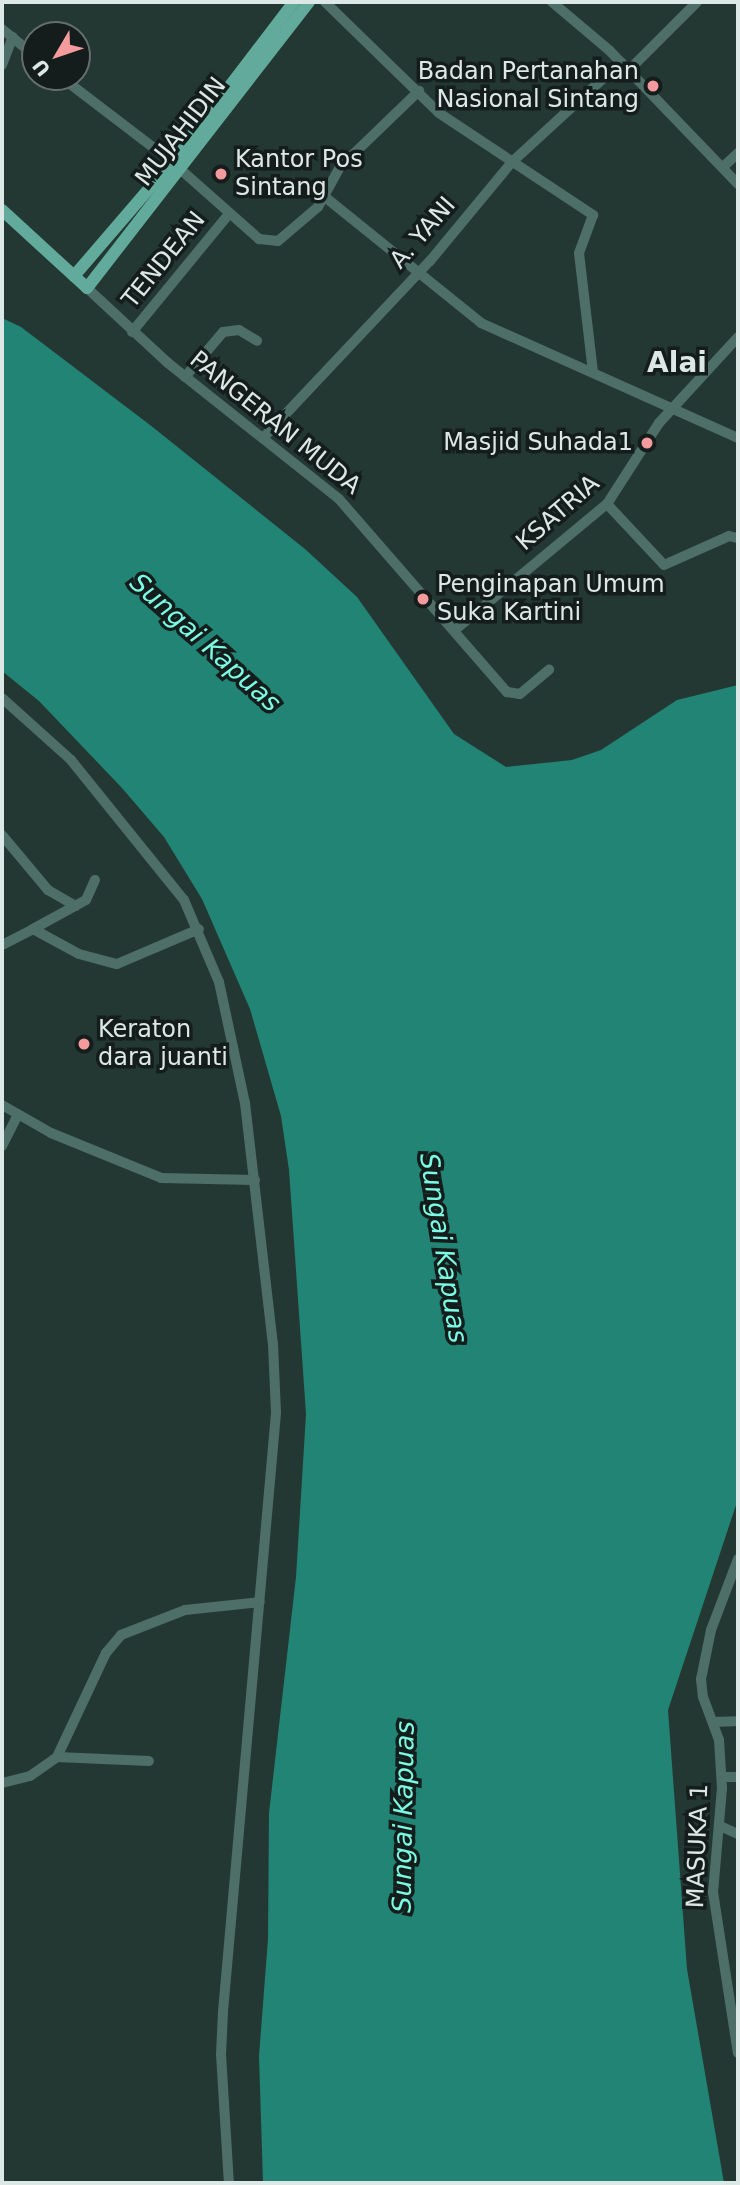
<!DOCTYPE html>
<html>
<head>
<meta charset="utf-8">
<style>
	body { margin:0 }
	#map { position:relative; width:740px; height:2185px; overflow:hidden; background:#243833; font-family:"DejaVu Sans",sans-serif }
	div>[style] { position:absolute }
	.water>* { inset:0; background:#228474 }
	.minor>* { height:10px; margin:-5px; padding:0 5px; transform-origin:5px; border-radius:5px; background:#4e6f68 }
	.major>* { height:12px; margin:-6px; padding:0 6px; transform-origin:6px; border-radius:6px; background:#62ab9c }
	.dots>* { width:19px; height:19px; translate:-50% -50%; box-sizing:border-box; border:4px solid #141d1b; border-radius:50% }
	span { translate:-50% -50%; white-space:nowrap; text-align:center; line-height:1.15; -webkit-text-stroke:7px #141d1b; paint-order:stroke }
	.poi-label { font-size:24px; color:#dce8e5 }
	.right { translate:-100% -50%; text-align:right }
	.left { translate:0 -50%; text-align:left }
	.street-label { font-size:24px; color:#dce8e5 }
	.water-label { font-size:26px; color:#7bfce4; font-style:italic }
	.quarter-label { font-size:28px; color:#dce8e5; font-weight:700 }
	.frame { position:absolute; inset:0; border:4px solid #dce8e5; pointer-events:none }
	.north { position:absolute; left:21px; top:21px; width:70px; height:70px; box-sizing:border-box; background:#141d1b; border:2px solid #646e6c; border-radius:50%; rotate:231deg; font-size:19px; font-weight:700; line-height:28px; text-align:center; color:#dce8e5 }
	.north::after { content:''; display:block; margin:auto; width:24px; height:32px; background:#f59b9e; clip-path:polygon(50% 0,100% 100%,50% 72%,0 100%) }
</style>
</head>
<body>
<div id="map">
	<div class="water">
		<i style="clip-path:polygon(2px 318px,21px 327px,150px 425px,305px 549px,357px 597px,454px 734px,506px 767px,572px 760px,601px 750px,677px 700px,738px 685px,738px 1499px,668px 1710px,687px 1969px,724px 2183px,263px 2183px,259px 2056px,268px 1939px,269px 1813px,296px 1577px,306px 1414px,289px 1170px,281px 1116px,250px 1009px,202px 899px,164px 837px,122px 788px,39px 701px,2px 671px)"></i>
	</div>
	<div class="minor">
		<i style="left:325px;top:2px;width:159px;rotate:44.2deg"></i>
		<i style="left:439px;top:113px;width:185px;rotate:33.5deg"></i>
		<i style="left:593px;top:215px;width:40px;rotate:110.2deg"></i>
		<i style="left:579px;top:253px;width:120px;rotate:83.3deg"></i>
		<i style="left:552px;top:2px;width:75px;rotate:40.1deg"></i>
		<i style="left:609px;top:50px;width:186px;rotate:46.1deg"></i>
		<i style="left:2px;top:29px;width:43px;rotate:39.3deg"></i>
		<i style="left:2px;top:65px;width:30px;rotate:-69deg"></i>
		<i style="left:629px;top:70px;width:96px;rotate:-45deg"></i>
		<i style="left:61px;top:77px;width:140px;rotate:37.4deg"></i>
		<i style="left:723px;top:167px;width:21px;rotate:-43deg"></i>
		<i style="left:180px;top:169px;width:106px;rotate:41.5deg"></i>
		<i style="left:259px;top:239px;width:19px;rotate:6deg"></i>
		<i style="left:278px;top:241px;width:52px;rotate:-40.4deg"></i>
		<i style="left:318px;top:207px;width:46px;rotate:-61.2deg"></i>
		<i style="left:340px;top:167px;width:110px;rotate:-43.9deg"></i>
		<i style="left:325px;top:197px;width:201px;rotate:38.9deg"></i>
		<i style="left:481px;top:323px;width:282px;rotate:24.1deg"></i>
		<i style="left:87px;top:288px;width:110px;rotate:42.8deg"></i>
		<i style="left:168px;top:363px;width:218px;rotate:38.5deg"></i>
		<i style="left:339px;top:499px;width:256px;rotate:49deg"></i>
		<i style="left:507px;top:692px;width:13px;rotate:9deg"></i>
		<i style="left:520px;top:694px;width:38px;rotate:-40deg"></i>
		<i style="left:132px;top:332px;width:153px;rotate:-50.6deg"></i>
		<i style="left:185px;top:377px;width:59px;rotate:-49.8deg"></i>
		<i style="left:223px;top:332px;width:16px;rotate:-7deg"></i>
		<i style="left:239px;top:330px;width:21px;rotate:31deg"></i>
		<i style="left:263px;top:438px;width:243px;rotate:-46.7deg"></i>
		<i style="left:430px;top:261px;width:129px;rotate:-50.4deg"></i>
		<i style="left:512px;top:162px;width:148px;rotate:-42.5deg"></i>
		<i style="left:607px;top:504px;width:83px;rotate:46.9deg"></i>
		<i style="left:664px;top:565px;width:71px;rotate:-24deg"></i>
		<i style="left:729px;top:536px;width:9px;rotate:13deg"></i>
		<i style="left:455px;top:630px;width:197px;rotate:-39.7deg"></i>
		<i style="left:607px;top:504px;width:96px;rotate:-57.3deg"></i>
		<i style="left:659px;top:423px;width:117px;rotate:-47.4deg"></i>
		<i style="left:2px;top:698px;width:93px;rotate:41.9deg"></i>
		<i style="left:71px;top:760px;width:180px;rotate:51.1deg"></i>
		<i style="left:184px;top:900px;width:89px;rotate:66.9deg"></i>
		<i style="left:219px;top:982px;width:124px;rotate:77.9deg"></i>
		<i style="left:245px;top:1103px;width:243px;rotate:83.4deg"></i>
		<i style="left:273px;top:1344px;width:69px;rotate:87.5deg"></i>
		<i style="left:276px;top:1413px;width:601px;rotate:95.06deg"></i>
		<i style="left:223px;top:2012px;width:42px;rotate:92.7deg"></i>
		<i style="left:221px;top:2054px;width:129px;rotate:86.5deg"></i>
		<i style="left:2px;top:835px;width:72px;rotate:50.1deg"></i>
		<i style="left:48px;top:890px;width:32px;rotate:30deg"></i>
		<i style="left:33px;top:929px;width:60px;rotate:-28.7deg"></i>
		<i style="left:86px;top:900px;width:22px;rotate:-66deg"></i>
		<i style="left:2px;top:945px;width:35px;rotate:-27deg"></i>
		<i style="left:33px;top:929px;width:52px;rotate:28.5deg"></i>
		<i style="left:79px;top:954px;width:39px;rotate:15deg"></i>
		<i style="left:117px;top:964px;width:89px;rotate:-23.1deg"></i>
		<i style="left:2px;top:1105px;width:56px;rotate:29.7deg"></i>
		<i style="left:51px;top:1133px;width:119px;rotate:22.2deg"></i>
		<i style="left:161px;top:1178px;width:94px;rotate:1.2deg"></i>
		<i style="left:2px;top:1146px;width:33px;rotate:-63deg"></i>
		<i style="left:738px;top:1559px;width:76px;rotate:110.8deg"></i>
		<i style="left:711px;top:1630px;width:50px;rotate:101.5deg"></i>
		<i style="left:701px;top:1679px;width:18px;rotate:84deg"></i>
		<i style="left:703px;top:1697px;width:46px;rotate:69.6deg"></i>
		<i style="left:719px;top:1740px;width:48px;rotate:86.4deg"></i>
		<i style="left:722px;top:1788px;width:104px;rotate:94.9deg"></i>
		<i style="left:713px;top:1892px;width:163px;rotate:81.2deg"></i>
		<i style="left:713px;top:1722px;width:25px;rotate:-2deg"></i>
		<i style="left:57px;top:1757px;width:92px;rotate:2.5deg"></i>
		<i style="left:722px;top:1777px;width:16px"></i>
		<i style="left:2px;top:1783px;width:29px;rotate:-14deg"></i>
		<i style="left:30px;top:1776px;width:33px;rotate:-35deg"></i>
		<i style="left:57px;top:1757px;width:115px;rotate:-64.8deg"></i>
		<i style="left:106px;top:1653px;width:23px;rotate:-50deg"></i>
		<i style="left:121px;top:1635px;width:69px;rotate:-21.3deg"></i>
		<i style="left:185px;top:1610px;width:75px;rotate:-6.1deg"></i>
		<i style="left:720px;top:1826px;width:20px;rotate:24deg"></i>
	</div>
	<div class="major">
		<i style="left:2px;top:210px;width:115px;rotate:42.5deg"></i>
		<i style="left:87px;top:288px;width:362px;rotate:-52.2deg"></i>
		<i style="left:74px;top:276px;width:150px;rotate:-49.3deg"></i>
		<i style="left:172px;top:162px;width:201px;rotate:-52.7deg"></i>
	</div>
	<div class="dots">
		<i style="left:653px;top:86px;background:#f59b9e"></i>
		<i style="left:221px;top:174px;background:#f59b9e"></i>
		<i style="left:647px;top:443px;background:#f59b9e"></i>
		<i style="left:423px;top:599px;background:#f59b9e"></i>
		<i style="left:84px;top:1044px;background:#f59b9e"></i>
	</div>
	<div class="poi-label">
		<span class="right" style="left:639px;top:86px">Badan Pertanahan<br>Nasional Sintang</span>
		<span class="left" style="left:235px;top:174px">Kantor Pos<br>Sintang</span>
		<span class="right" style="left:633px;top:443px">Masjid Suhada1</span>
		<span class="left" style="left:437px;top:599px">Penginapan Umum<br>Suka Kartini</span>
		<span class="left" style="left:98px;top:1044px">Keraton<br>dara juanti</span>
	</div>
	<div class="street-label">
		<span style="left:181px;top:132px;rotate:-52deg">MUJAHIDIN</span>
		<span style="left:423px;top:233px;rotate:-49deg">A. YANI</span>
		<span style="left:164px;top:260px;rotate:-51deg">TENDEAN</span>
		<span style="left:275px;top:423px;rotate:39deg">PANGERAN MUDA</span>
		<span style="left:558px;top:513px;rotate:-41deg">KSATRIA</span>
		<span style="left:698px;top:1846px;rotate:-88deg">MASUKA 1</span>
	</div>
	<div class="water-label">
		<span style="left:205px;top:643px;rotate:42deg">Sungai Kapuas</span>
		<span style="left:443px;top:1248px;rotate:81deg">Sungai Kapuas</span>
		<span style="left:404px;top:1817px;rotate:-89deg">Sungai Kapuas</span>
	</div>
	<div class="quarter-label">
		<span style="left:677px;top:363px">Alai</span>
	</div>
	<div class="frame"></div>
	<div class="north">U</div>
</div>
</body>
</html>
